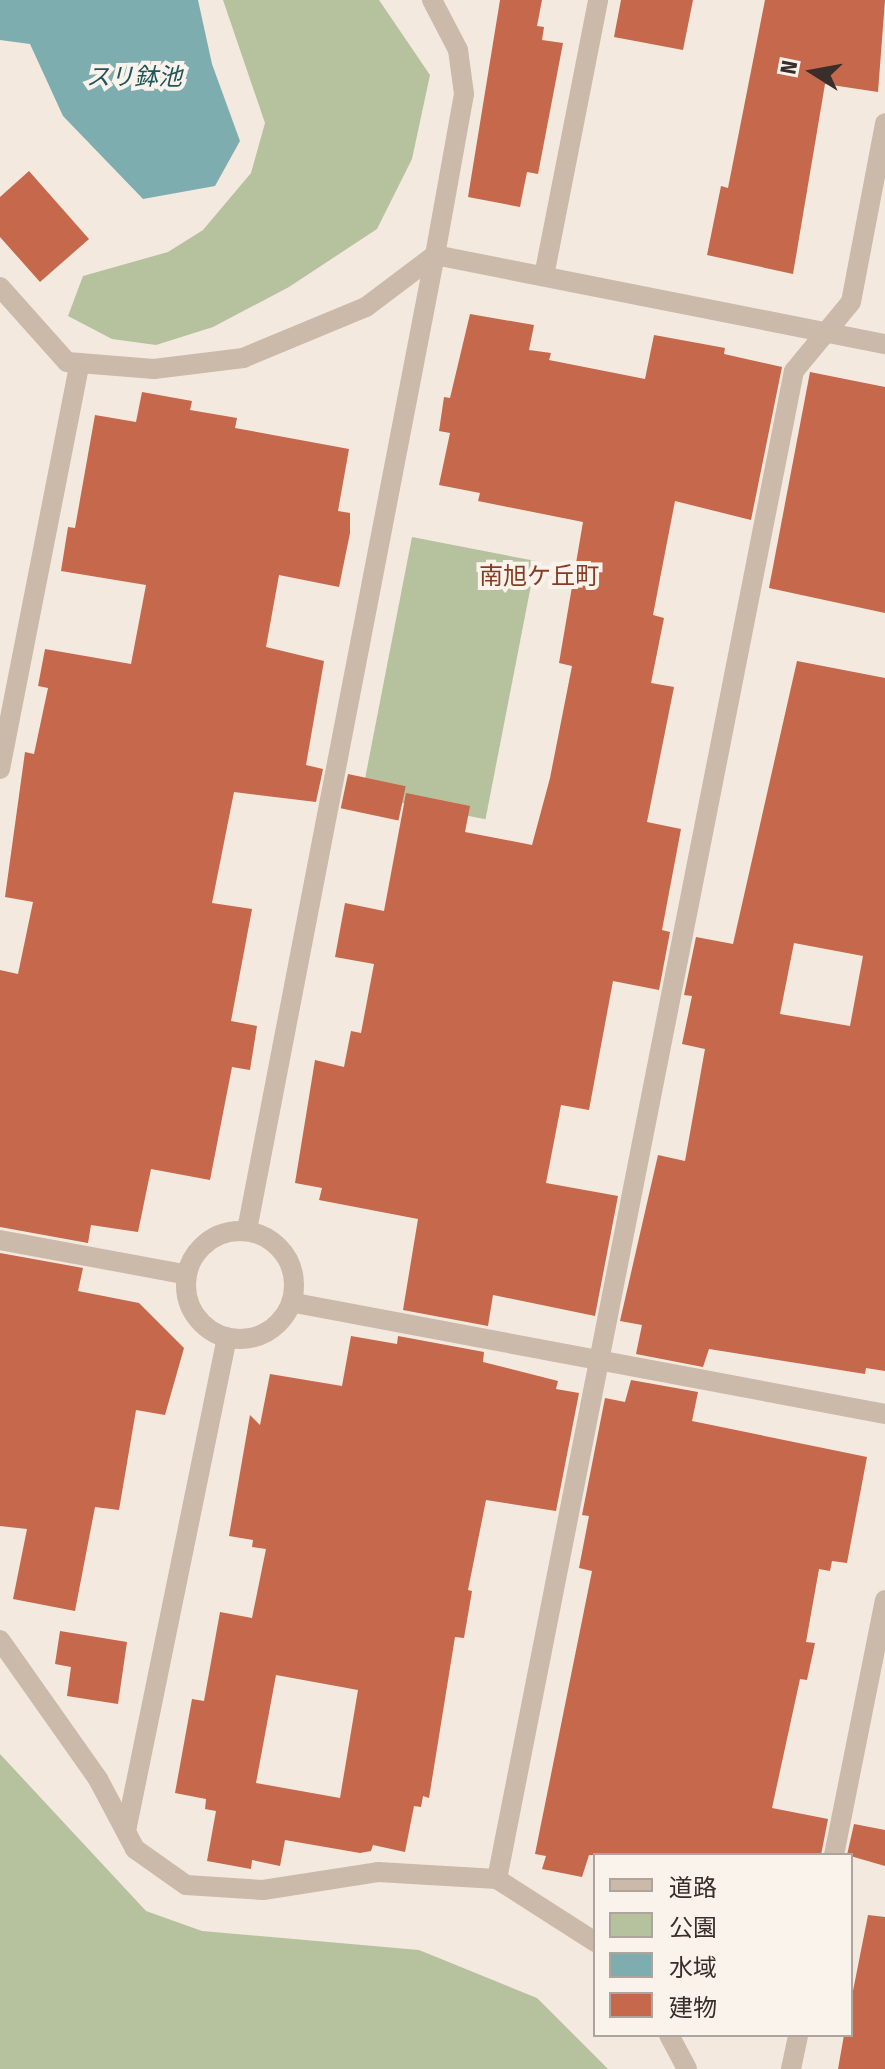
<!DOCTYPE html>
<html>
<head>
<meta charset="utf-8">
<style>
	body { margin:0 }
	#map { position:relative; width:885px; height:2069px; overflow:hidden; background:#f3e9df; font-family:"Fira Sans Condensed","Noto Sans JP",sans-serif }
	div>[style] { position:absolute }
	.green>* { inset:0; background:#b6c29e; transform-origin:0 0 }
	.water>* { inset:0; background:#7eadb0 }
	.building>* { inset:0; background:#c5684b; transform-origin:0 0 }
	.minor>* { height:20px; margin:-10px; padding:0 10px; transform-origin:10px; border-radius:10px; background:#cbb9aa }
	.tertiary>* { height:20px; margin:-10px; padding:0 10px; transform-origin:10px; border-radius:10px; background:#cbb9aa }
	.tertiary>.ring { margin:-10px; padding:0; box-sizing:content-box; background:none; border:20px solid #cbb9aa; border-radius:50% }
	span { translate:-50% -50%; white-space:nowrap; text-align:center; line-height:1.15; -webkit-text-stroke:8px #faf3eb; paint-order:stroke }
	.water-label { font-size:24px; color:#1f565a; font-style:italic }
	.neighbourhood-label { font-size:24px; color:#873b23 }
	.legend { position:absolute; left:593px; top:1853px; width:260px; height:184px; box-sizing:border-box; background:#faf3eb; border:2px solid #ada49e; margin:0; padding:10px 14px; list-style:none; font-size:24px; color:#392e2a }
	.legend li { display:flex; align-items:center; gap:16px; height:40px }
	.legend b { width:40px; border:2px solid #ada49e }
	.north { position:absolute; left:773px; top:32px; width:80px; height:80px; -webkit-text-stroke:6px #faf3eb; paint-order:stroke; rotate:281deg; font-size:22px; font-weight:700; line-height:32px; text-align:center; color:#392e2a }
	.north::after { content:''; display:block; margin:auto; width:28px; height:36px; background:#392e2a; clip-path:polygon(50% 0,100% 100%,50% 72%,0 100%) }
</style>
</head>
<body>
<div id="map">
	<div class="green">
		<i style="clip-path:polygon(223px 0,379px 0,430px 75px,412px 159px,377px 229px,289px 287px,213px 327px,156px 345px,112px 339px,68px 316px,83px 276px,168px 252px,203px 230px,251px 173px,265px 123px)"></i>
		<i style="left:412px;top:537px;width:126px;height:263px;rotate:11deg"></i>
		<i style="clip-path:polygon(0 1754px,146px 1911px,202px 1931px,419px 1950px,537px 1998px,608px 2069px,0 2069px)"></i>
	</div>
	<div class="water">
		<i style="clip-path:polygon(0 0,198px 0,212px 64px,240px 141px,215px 186px,143px 199px,63px 116px,30px 44px,0 40px)"></i>
	</div>
	<div class="building">
		<i style="clip-path:polygon(500px 0,542px 0,537px 26px,544px 27px,542px 40px,563px 43px,538px 174px,527px 172px,520px 207px,468px 197px)"></i>
		<i style="clip-path:polygon(621px 0,693px 0,683px 50px,614px 37px)"></i>
		<i style="clip-path:polygon(765px 0,885px 0,878px 92px,825px 84px,793px 274px,707px 255px,721px 186px,728px 188px)"></i>
		<i style="clip-path:polygon(29px 171px,89px 239px,40px 282px,0 237px,0 197px)"></i>
		<i style="clip-path:polygon(470px 314px,534px 325px,529px 350px,551px 353px,549px 360px,645px 379px,654px 335px,725px 348px,724px 354px,782px 367px,751px 520px,675px 501px,653px 615px,664px 618px,651px 683px,674px 687px,647px 822px,681px 829px,662px 930px,670px 932px,659px 990px,613px 981px,589px 1110px,561px 1105px,546px 1183px,618px 1196px,595px 1316px,493px 1295px,488px 1326px,403px 1310px,418px 1219px,319px 1200px,322px 1188px,295px 1183px,315px 1060px,344px 1067px,351px 1031px,361px 1033px,374px 964px,335px 957px,345px 903px,384px 911px,406px 793px,470px 806px,465px 832px,532px 845px,550px 778px,572px 666px,559px 663px,583px 522px,478px 501px,480px 493px,439px 485px,450px 433px,439px 431px,444px 397px,450px 398px)"></i>
		<i style="clip-path:polygon(810px 372px,885px 387px,885px 613px,769px 588px)"></i>
		<i style="clip-path:polygon(142px 392px,192px 401px,190px 410px,237px 418px,235px 428px,349px 449px,338px 511px,350px 513px,350px 533px,339px 587px,279px 575px,266px 647px,324px 661px,306px 765px,323px 769px,316px 802px,234px 792px,212px 903px,252px 909px,231px 1021px,257px 1026px,250px 1070px,232px 1067px,210px 1180px,151px 1169px,138px 1232px,91px 1225px,88px 1243px,0 1227px,0 970px,18px 974px,33px 902px,5px 897px,25px 752px,34px 754px,48px 688px,38px 686px,45px 649px,131px 664px,146px 585px,61px 571px,68px 527px,75px 528px,95px 415px,136px 422px)"></i>
		<i style="clip-path:polygon(evenodd,797px 661px,885px 678px,885px 1371px,866px 1368px,865px 1374px,709px 1349px,703px 1367px,636px 1354px,642px 1325px,620px 1321px,658px 1155px,685px 1161px,705px 1049px,682px 1044px,692px 996px,684px 995px,696px 937px,733px 944px,797px 661px,794px 943px,863px 956px,850px 1026px,780px 1014px,794px 943px)"></i>
		<i style="left:348px;top:774px;width:59px;height:35px;rotate:12deg"></i>
		<i style="clip-path:polygon(0 1253px,83px 1268px,78px 1291px,139px 1303px,184px 1348px,165px 1415px,136px 1410px,119px 1510px,95px 1507px,75px 1611px,13px 1599px,27px 1529px,0 1526px)"></i>
		<i style="clip-path:polygon(evenodd,351px 1336px,397px 1344px,398px 1336px,484px 1352px,483px 1362px,558px 1381px,556px 1389px,579px 1393px,556px 1511px,486px 1500px,468px 1590px,472px 1591px,464px 1638px,455px 1637px,429px 1798px,423px 1796px,421px 1807px,414px 1806px,405px 1852px,373px 1845px,371px 1851px,360px 1853px,285px 1840px,280px 1866px,252px 1860px,251px 1869px,207px 1861px,216px 1811px,205px 1809px,206px 1799px,175px 1793px,192px 1699px,204px 1701px,220px 1612px,252px 1618px,266px 1549px,252px 1547px,253px 1540px,229px 1536px,250px 1415px,260px 1425px,270px 1374px,342px 1386px,351px 1336px,276px 1675px,358px 1690px,340px 1798px,256px 1783px,276px 1675px)"></i>
		<i style="clip-path:polygon(631px 1380px,698px 1392px,692px 1421px,867px 1457px,847px 1563px,832px 1561px,830px 1571px,819px 1569px,806px 1642px,815px 1643px,807px 1680px,800px 1679px,772px 1808px,828px 1819px,821px 1855px,589px 1855px,582px 1877px,542px 1869px,546px 1856px,535px 1854px,592px 1571px,579px 1568px,589px 1516px,582px 1515px,605px 1398px,625px 1402px)"></i>
		<i style="clip-path:polygon(60px 1631px,127px 1642px,118px 1704px,67px 1696px,71px 1667px,55px 1664px)"></i>
		<i style="clip-path:polygon(854px 1824px,885px 1830px,885px 1866px,847px 1855px)"></i>
		<i style="clip-path:polygon(868px 1915px,885px 1917px,885px 2069px,838px 2069px,844px 2035px,851px 2035px,851px 2001px)"></i>
	</div>
	<div class="minor">
		<i style="left:432px;top:0;width:56px;rotate:62.5deg"></i>
		<i style="left:458px;top:50px;width:44px;rotate:82.2deg"></i>
		<i style="left:464px;top:94px;width:164px;rotate:100.2deg"></i>
		<i style="left:544px;top:276px;width:281px;rotate:-78.9deg"></i>
		<i style="left:0;top:769px;width:414px;rotate:-78.9deg"></i>
		<i style="left:0;top:1640px;width:170px;rotate:54.8deg"></i>
		<i style="left:98px;top:1779px;width:79px;rotate:62.1deg"></i>
		<i style="left:135px;top:1849px;width:62px;rotate:35.2deg"></i>
		<i style="left:186px;top:1885px;width:77px;rotate:3.7deg"></i>
		<i style="left:263px;top:1890px;width:116px;rotate:-8.9deg"></i>
		<i style="left:378px;top:1872px;width:119px;rotate:3.4deg"></i>
		<i style="left:497px;top:1879px;width:117px;rotate:32.7deg"></i>
		<i style="left:834px;top:1855px;width:260px;rotate:-78.7deg"></i>
		<i style="left:497px;top:1879px;width:1537px;rotate:-78.86deg"></i>
		<i style="left:794px;top:371px;width:89px;rotate:-50.4deg"></i>
		<i style="left:851px;top:302px;width:182px;rotate:-79.2deg"></i>
		<i style="left:669px;top:2035px;width:38px;rotate:62deg"></i>
		<i style="left:791px;top:2069px;width:35px;rotate:-78deg"></i>
	</div>
	<div class="tertiary">
		<i style="left:0;top:287px;width:101px;rotate:48.2deg"></i>
		<i style="left:67px;top:362px;width:87px;rotate:4.6deg"></i>
		<i style="left:154px;top:369px;width:90px;rotate:-7deg"></i>
		<i style="left:243px;top:358px;width:133px;rotate:-22.5deg"></i>
		<i style="left:366px;top:307px;width:86px;rotate:-37deg"></i>
		<i style="left:435px;top:255px;width:459px;rotate:11.2deg"></i>
		<i style="left:247px;top:1230px;width:993px;rotate:-79.09deg"></i>
		<i class="ring" style="left:186px;top:1231px;width:88px;height:88px"></i>
		<i style="left:0;top:1240px;width:187px;rotate:10.5deg"></i>
		<i style="left:295px;top:1303px;width:600px;rotate:10.65deg"></i>
		<i style="left:126px;top:1831px;width:504px;rotate:-78.44deg"></i>
	</div>
	<div class="water-label">
		<span style="left:134px;top:78px">スリ鉢池</span>
	</div>
	<div class="neighbourhood-label">
		<span style="left:539px;top:577px">南旭ケ丘町</span>
	</div>
	<ul class="legend">
	<li><b style="height:10px;background:#cbb9aa"></b>道路</li>
	<li><b style="height:22px;background:#b6c29e"></b>公園</li>
	<li><b style="height:22px;background:#7eadb0"></b>水域</li>
	<li><b style="height:22px;background:#c5684b"></b>建物</li>
	</ul>
	<div class="north">N</div>
</div>
</body>
</html>
